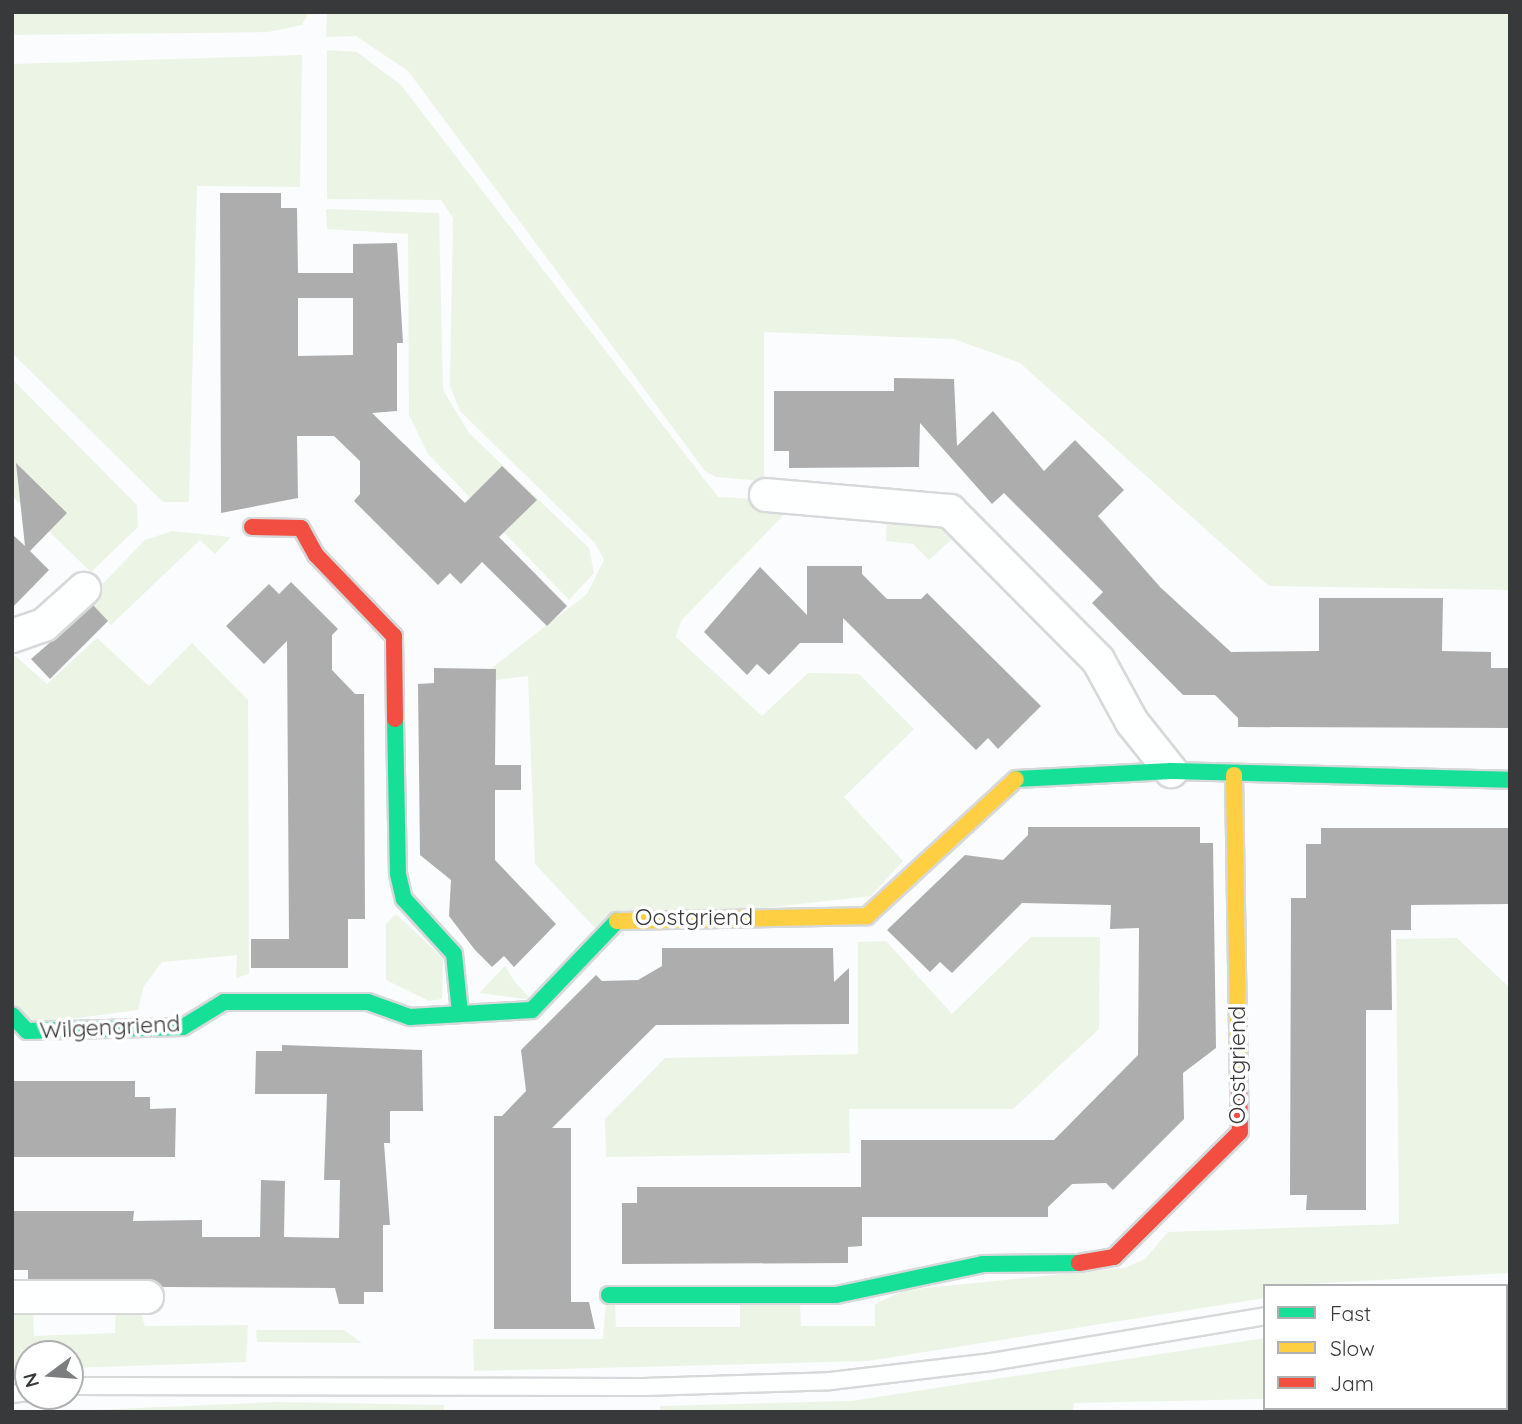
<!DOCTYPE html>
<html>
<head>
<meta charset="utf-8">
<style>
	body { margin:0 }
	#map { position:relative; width:1522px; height:1424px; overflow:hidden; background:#fafcfe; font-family:Quicksand,sans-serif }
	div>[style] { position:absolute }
	.green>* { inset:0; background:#ecf5e5 }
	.building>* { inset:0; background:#aeadae }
	.roads { filter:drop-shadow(2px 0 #d7d8da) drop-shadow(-2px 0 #d7d8da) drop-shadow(0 2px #d7d8da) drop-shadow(0 -2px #d7d8da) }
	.lane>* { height:16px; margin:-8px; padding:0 8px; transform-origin:8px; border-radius:8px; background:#feffff }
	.street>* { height:32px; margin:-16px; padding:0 16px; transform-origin:16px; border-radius:16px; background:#feffff }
	.fast>* { height:16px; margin:-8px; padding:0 8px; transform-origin:8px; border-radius:8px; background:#16e098 }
	.slow>* { height:16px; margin:-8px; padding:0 8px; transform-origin:8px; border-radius:8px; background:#ffcf43 }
	.jam>* { height:16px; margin:-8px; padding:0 8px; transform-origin:8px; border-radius:8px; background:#f24e42 }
	span { translate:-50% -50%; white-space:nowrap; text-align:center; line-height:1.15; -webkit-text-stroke:7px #fff; paint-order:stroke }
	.street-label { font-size:23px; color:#38393b }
	.frame { position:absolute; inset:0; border:14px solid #38393b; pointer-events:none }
	.legend { position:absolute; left:1263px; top:1284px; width:245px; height:126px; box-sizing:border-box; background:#fff; border:2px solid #afb0b1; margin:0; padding:9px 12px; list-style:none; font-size:21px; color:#38393b }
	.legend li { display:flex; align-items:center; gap:14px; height:35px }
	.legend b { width:35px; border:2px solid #afb0b1 }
	.north { position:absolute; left:14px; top:1340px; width:70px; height:70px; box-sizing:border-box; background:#fff; border:2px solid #afb0b1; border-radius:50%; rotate:254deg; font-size:19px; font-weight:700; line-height:28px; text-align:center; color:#38393b }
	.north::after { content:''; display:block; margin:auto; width:24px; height:32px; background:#7c7d7f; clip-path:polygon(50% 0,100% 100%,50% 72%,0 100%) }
</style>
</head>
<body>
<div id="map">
	<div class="green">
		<i style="clip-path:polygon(12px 12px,309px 12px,302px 25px,268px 32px,12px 35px)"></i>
		<i style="clip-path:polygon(327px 12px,1510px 12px,1510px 590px,1269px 586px,1020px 363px,954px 339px,764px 332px,764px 481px,716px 477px,705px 471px,408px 71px,356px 36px,326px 37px)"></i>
		<i style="clip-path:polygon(327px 50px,357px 52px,401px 85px,718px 497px,797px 501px,681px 621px,676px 637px,762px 716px,808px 673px,859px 674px,914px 729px,844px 797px,903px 861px,871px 896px,594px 927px,535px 864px,528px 676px,488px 681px,484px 674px,587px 594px,604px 560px,595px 543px,460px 411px,450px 386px,453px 218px,441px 200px,327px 199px)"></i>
		<i style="clip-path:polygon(302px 55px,300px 187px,197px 186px,189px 502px,163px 502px,12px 353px,12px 64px)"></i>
		<i style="clip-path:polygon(326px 209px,439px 213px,443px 390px,469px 433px,589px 548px,594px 573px,569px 600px,428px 454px,409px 415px,408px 234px,327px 229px)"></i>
		<i style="clip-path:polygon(12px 379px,137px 505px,138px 527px,91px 572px,12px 496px)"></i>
		<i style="clip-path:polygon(887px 512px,932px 517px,953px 538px,929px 560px,913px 544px,886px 541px)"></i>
		<i style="clip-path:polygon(172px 531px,231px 537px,215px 554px,200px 540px,111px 625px,87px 600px,145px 540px)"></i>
		<i style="clip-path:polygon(97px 638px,149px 686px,192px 643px,248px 700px,249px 974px,236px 978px,237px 955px,162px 962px,144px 986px,138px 1010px,32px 1024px,12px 1002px,12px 653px,47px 684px)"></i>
		<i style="clip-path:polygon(396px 914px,443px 958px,442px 999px,429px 1001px,386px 980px,386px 924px)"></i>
		<i style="clip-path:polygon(1031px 937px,1100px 937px,1099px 1029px,1013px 1109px,849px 1109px,850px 1153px,606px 1157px,605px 1119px,665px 1058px,858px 1054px,858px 942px,886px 941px,952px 1014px)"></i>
		<i style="clip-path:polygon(1457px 938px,1510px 988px,1510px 1273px,1265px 1286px,1265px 1298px,868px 1361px,474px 1371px,473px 1339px,603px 1339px,606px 1303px,615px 1303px,616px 1327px,740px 1327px,740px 1303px,800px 1304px,801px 1326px,875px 1326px,875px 1304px,905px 1290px,1124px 1268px,1145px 1259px,1168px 1232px,1399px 1224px,1396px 939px)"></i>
		<i style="clip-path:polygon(505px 966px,515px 982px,532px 1000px,479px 993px)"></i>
		<i style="clip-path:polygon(138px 1305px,145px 1326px,248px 1325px,246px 1362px,70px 1368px,70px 1354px,28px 1354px,28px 1373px,12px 1376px,12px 1307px,33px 1306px,34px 1336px,115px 1333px,116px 1306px)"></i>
		<i style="clip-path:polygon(256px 1330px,344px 1330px,362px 1343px,257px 1342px)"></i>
		<i style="clip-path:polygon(1265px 1338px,1265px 1399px,1074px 1403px,1073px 1412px,660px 1412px,660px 1406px,851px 1401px)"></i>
		<i style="clip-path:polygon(277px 1402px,444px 1405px,444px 1412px,43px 1412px)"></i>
	</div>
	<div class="building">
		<i style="clip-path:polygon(evenodd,220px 193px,281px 193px,281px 208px,297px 208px,298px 273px,353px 273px,353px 244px,397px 243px,403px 343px,397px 343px,397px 411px,372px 413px,465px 503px,502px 466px,537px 500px,499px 537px,567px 606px,547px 626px,482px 562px,461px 584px,450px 573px,438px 585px,354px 501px,360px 494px,360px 461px,334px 436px,297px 436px,298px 498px,221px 513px,220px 193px,298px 298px,353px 298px,353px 355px,298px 356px,298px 298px)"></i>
		<i style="clip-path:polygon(894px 378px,954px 379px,957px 446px,993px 411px,1044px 471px,1075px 440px,1124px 490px,1098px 516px,1160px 587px,1231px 652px,1319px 651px,1319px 598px,1443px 598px,1442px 651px,1491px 652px,1491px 668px,1510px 668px,1510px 728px,1238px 727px,1238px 718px,1215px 695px,1183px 695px,1092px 603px,1103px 592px,1004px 493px,992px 504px,920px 423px,919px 467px,789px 468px,789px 451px,774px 451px,774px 391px,894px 391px)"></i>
		<i style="clip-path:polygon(16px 463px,67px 513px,30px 551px,49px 570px,12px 608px,12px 534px,25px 546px)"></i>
		<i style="clip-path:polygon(807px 566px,862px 566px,862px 574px,887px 599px,921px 599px,927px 593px,1041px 706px,998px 749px,988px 738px,976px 750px,843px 618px,843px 643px,800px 643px,769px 675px,757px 664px,747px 675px,704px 632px,760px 567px,807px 615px)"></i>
		<i style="clip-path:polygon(291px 582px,338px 629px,332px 635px,332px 670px,355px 694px,364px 694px,365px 919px,348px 919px,348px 968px,251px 968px,251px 939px,289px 939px,287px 641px,264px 664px,226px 626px,269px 584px,279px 594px)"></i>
		<i style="clip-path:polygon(93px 605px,108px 621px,50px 679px,31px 659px)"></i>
		<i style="clip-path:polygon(434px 668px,496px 669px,495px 765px,521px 765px,521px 790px,495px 790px,495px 860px,556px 924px,514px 967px,504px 956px,492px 967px,475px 950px,449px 916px,451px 880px,420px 855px,418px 684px,434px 683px)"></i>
		<i style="clip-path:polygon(1028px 827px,1200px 827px,1200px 843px,1213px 843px,1216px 1048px,1183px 1073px,1184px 1119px,1113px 1190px,1106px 1183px,1072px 1184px,1048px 1207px,1048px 1217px,862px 1217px,862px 1246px,848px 1247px,848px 1263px,622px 1264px,622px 1203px,637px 1203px,637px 1187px,861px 1187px,861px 1140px,1054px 1140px,1138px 1055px,1139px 928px,1110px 929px,1111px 905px,1022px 903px,952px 973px,940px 962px,930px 972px,887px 930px,965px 855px,1003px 860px,1028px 835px)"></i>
		<i style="clip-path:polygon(1321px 828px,1510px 828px,1510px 904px,1411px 905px,1411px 930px,1391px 930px,1392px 1010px,1366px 1010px,1366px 1210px,1306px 1210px,1307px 1195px,1290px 1195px,1291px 898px,1306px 898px,1306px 844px,1321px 844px)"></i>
		<i style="clip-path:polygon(662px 948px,833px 948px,834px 982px,849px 968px,849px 1024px,656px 1025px,552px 1128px,571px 1128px,571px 1302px,589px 1302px,595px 1329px,494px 1329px,494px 1116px,502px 1116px,526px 1091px,521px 1050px,596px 975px,602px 981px,638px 980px,662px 966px)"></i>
		<i style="clip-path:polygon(282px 1045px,422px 1050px,423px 1111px,390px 1111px,390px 1143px,384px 1143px,390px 1225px,383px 1225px,383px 1292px,364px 1292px,364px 1304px,339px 1304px,335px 1288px,163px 1287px,147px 1279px,28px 1279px,28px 1270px,12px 1270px,12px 1211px,134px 1211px,133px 1221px,202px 1220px,202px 1237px,260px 1237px,261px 1180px,285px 1181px,284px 1237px,339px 1238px,340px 1180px,324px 1180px,327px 1094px,255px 1094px,256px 1051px,282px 1051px)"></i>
		<i style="clip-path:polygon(12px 1081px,135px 1081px,135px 1097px,150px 1097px,150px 1109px,176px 1108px,175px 1157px,12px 1157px)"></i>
	</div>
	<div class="roads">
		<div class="lane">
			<i style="left:1506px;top:1294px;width:4px"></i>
			<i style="left:70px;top:1386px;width:574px;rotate:0.1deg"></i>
			<i style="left:644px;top:1387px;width:186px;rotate:-1.8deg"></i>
			<i style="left:830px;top:1381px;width:162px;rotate:-6.7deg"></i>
			<i style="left:991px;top:1362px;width:278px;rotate:-9.5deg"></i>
			<i style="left:12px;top:1394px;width:16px;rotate:-7deg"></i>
		</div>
		<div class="street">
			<i style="left:766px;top:495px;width:185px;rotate:5deg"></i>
			<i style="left:950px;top:511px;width:210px;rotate:45.2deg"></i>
			<i style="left:1098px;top:660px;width:71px;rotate:61.3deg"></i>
			<i style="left:1132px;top:722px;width:63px;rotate:51.5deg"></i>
			<i style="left:12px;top:636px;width:34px;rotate:-19deg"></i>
			<i style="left:44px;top:625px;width:54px;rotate:-42deg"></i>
			<i style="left:12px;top:1297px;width:135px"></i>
		</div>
		<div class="fast">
			<i style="left:395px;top:719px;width:155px;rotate:88.9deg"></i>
			<i style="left:398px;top:874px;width:26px;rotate:77deg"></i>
			<i style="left:404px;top:899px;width:74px;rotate:47.7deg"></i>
			<i style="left:454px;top:954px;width:59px;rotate:84.2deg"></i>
			<i style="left:1016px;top:779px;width:155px;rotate:-3deg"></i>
			<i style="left:1171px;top:771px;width:339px;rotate:1.5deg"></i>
			<i style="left:12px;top:1015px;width:22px;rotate:47deg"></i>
			<i style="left:27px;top:1031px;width:156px;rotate:-1.5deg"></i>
			<i style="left:183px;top:1027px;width:48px;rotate:-31.4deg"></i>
			<i style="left:224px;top:1002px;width:144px"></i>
			<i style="left:368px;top:1002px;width:45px;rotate:19.7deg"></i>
			<i style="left:410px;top:1017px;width:122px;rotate:-3.3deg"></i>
			<i style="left:532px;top:1010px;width:123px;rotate:-46.3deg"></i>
			<i style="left:609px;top:1295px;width:227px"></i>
			<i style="left:836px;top:1295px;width:150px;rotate:-11.9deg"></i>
			<i style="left:983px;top:1264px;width:96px;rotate:-0.6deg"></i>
		</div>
		<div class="slow">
			<i style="left:1234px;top:775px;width:309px;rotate:89.1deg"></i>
			<i style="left:617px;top:921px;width:250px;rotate:-1.1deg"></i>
			<i style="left:867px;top:916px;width:202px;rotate:-42.6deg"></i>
		</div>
		<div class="jam">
			<i style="left:252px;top:527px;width:49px;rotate:1.2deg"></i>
			<i style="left:301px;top:528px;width:31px;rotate:61deg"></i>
			<i style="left:316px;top:555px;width:112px;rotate:46.1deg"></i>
			<i style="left:394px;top:636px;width:83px;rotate:89.3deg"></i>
			<i style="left:1079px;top:1263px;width:36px;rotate:-10deg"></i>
			<i style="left:1114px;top:1257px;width:177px;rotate:-44.8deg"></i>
			<i style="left:1240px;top:1132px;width:48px;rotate:-91.2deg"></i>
		</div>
	</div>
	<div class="street-label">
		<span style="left:694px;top:917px">Oostgriend</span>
		<span style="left:110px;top:1027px;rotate:-3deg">Wilgengriend</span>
		<span style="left:1237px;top:1065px;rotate:-90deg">Oostgriend</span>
	</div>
	<div class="frame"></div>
	<ul class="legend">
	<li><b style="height:9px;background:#16e098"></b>Fast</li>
	<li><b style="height:9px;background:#ffcf43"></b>Slow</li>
	<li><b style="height:9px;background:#f24e42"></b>Jam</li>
	</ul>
	<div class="north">N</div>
</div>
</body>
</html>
